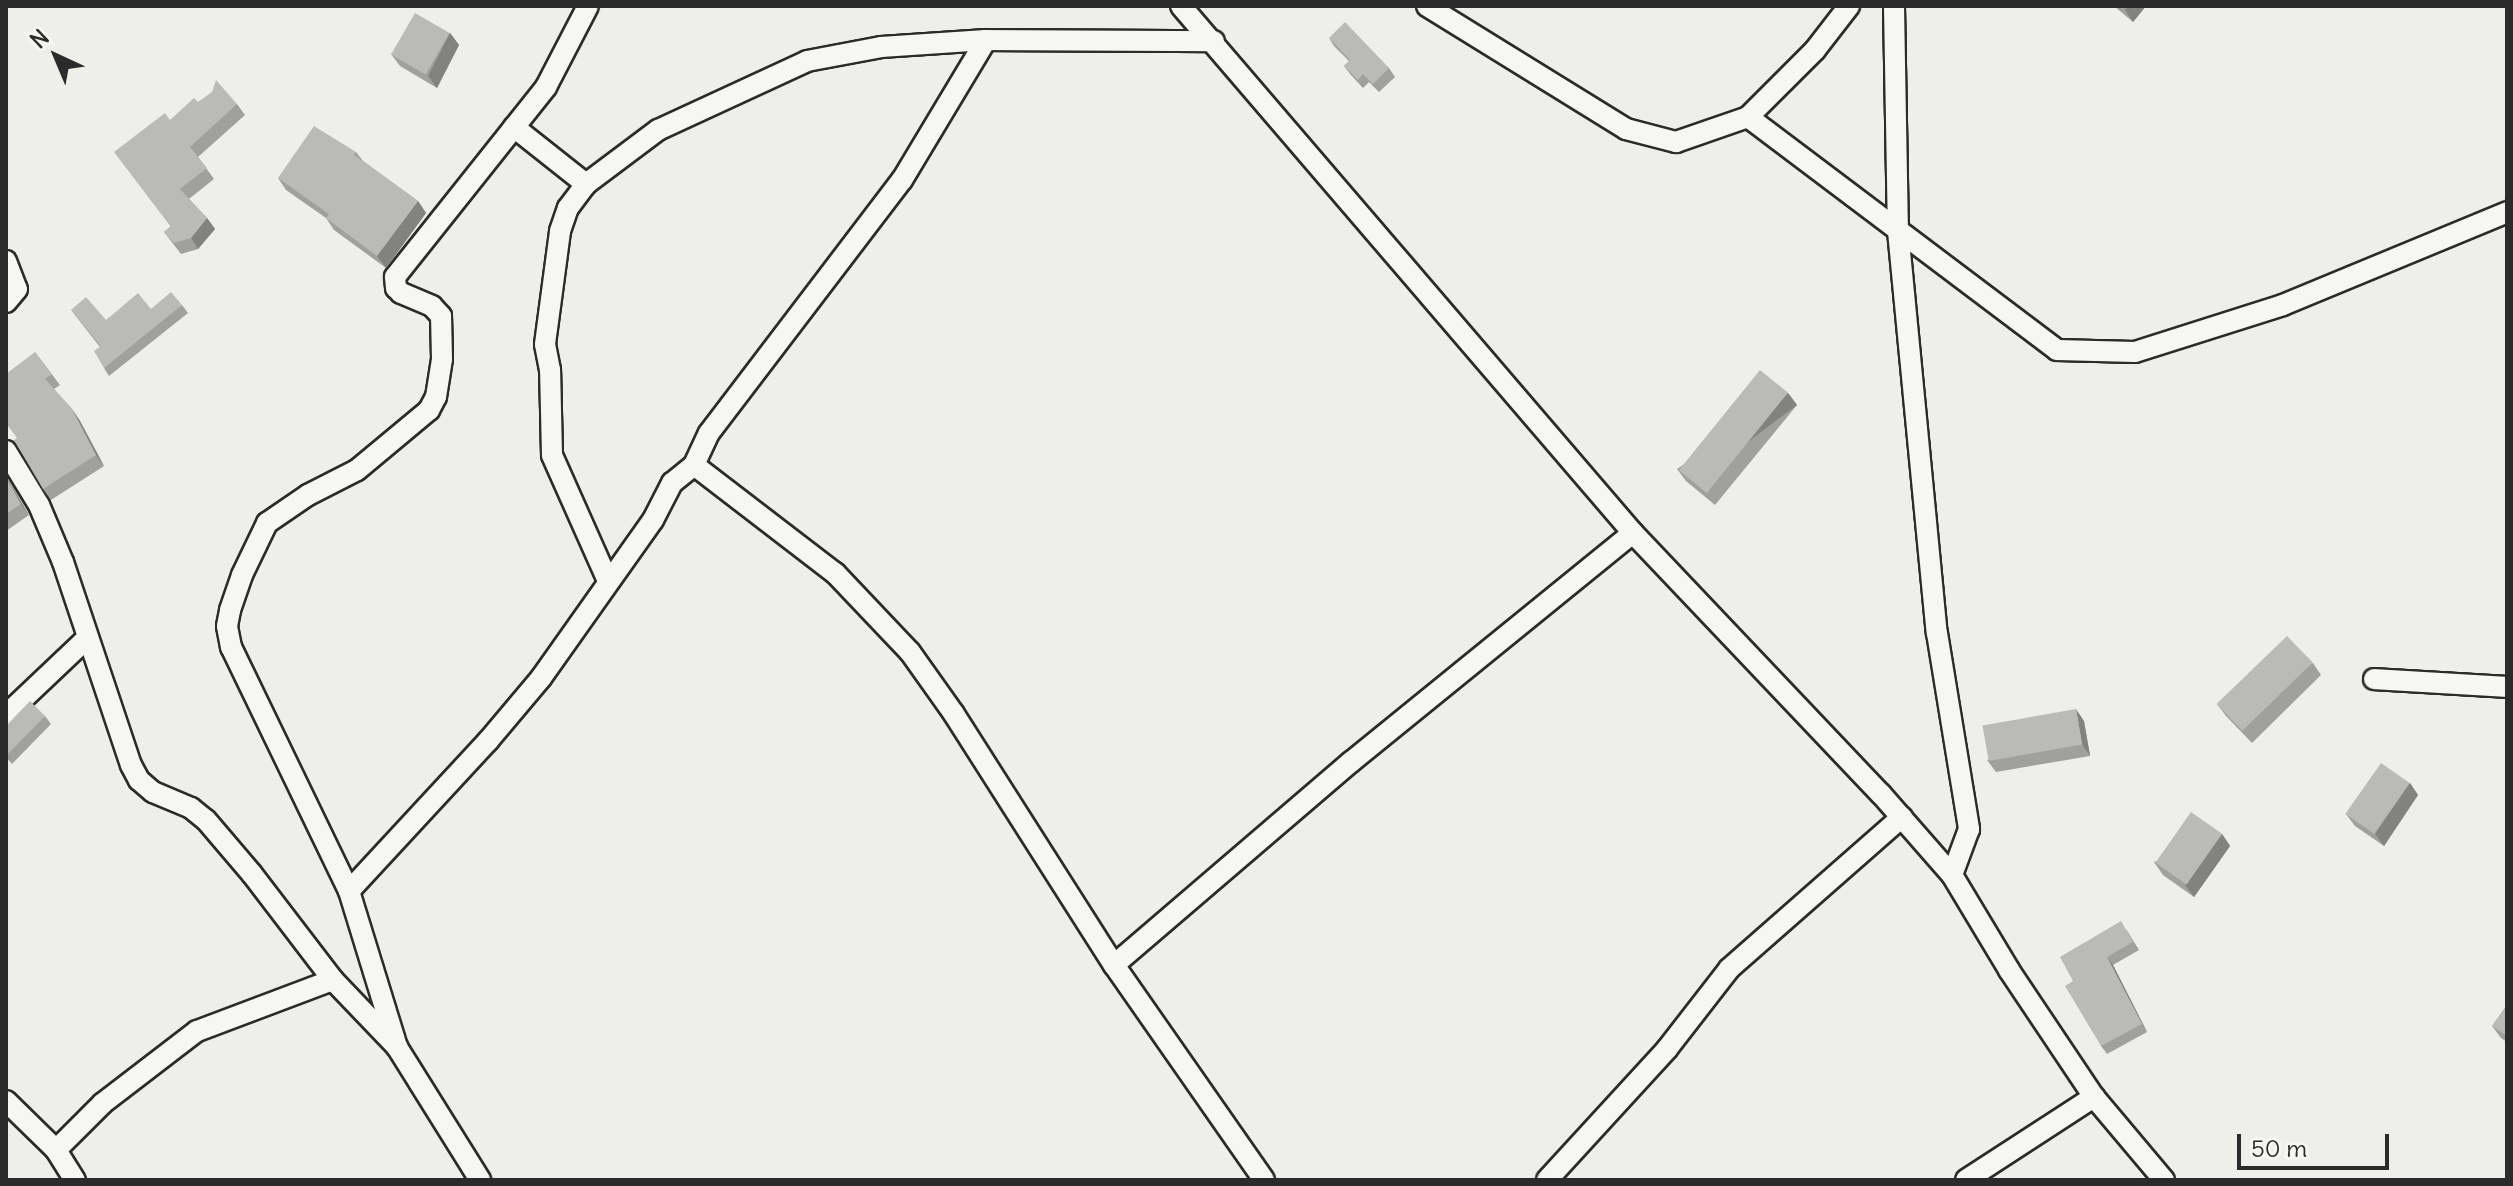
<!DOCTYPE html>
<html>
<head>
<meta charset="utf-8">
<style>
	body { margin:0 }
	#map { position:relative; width:2513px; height:1186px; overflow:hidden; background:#eeeeea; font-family:Delius,sans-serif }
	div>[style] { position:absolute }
	.roads { filter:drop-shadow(2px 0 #2b2b2b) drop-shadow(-2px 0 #2b2b2b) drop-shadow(0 2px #2b2b2b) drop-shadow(0 -2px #2b2b2b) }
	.street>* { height:20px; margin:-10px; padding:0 10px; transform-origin:10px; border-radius:10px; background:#f6f6f2 }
	.wall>* { inset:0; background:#a0a09d }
	.shaded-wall>* { inset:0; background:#828280; transform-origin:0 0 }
	.building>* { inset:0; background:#babab7; transform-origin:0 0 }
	span { translate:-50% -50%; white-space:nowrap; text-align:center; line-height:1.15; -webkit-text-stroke:7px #f6f6f2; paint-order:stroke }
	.frame { position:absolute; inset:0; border:8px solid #2b2b2b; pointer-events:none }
	.north { position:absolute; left:16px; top:16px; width:80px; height:80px; -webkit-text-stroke:6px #f6f6f2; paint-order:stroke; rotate:316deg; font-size:22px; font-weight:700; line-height:32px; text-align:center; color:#2b2b2b }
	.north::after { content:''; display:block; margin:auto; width:28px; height:36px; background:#2b2b2b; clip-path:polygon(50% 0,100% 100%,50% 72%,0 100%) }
	.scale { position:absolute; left:2237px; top:1134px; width:152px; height:36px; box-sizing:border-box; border:4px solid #2b2b2b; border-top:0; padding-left:10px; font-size:24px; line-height:28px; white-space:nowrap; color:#2b2b2b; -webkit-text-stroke:6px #f6f6f2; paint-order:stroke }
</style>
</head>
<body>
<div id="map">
	<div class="roads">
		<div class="street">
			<i style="left:1181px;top:6px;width:694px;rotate:49.38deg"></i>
			<i style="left:1633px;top:533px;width:360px;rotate:46.5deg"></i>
			<i style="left:1881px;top:794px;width:108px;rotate:48.8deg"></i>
			<i style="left:1952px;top:875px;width:111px;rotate:59deg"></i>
			<i style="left:2009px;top:970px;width:153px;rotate:56.2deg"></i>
			<i style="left:2094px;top:1097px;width:109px;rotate:49.9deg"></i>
			<i style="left:1427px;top:6px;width:234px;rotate:31.7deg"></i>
			<i style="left:1626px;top:129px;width:52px;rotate:14.6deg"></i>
			<i style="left:1676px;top:142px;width:76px;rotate:-19.1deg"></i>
			<i style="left:1748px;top:117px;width:95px;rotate:-45deg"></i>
			<i style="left:1815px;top:50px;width:56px;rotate:-52.3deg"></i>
			<i style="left:1894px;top:6px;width:225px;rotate:89deg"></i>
			<i style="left:1898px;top:231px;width:404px;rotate:84.5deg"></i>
			<i style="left:1937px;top:633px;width:199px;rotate:80.7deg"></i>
			<i style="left:1969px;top:829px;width:49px;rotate:110.3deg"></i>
			<i style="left:1748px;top:117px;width:387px;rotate:37deg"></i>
			<i style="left:2057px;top:350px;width:78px;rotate:1.5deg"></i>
			<i style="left:2135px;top:352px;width:155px;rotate:-17.6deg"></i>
			<i style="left:2283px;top:305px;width:243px;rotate:-22.5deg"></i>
			<i style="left:514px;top:127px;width:92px;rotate:38.4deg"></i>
			<i style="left:6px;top:261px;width:30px;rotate:69deg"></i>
			<i style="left:17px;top:289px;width:17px;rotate:130deg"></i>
			<i style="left:6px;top:451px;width:63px;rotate:58.6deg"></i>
			<i style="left:39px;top:505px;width:62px;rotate:67.2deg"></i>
			<i style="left:63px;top:562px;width:214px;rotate:71.5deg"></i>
			<i style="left:131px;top:765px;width:17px;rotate:62deg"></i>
			<i style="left:139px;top:780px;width:18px;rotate:41deg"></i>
			<i style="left:153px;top:792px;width:41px;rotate:22.8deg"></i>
			<i style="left:191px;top:808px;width:19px;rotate:39deg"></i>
			<i style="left:206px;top:820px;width:71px;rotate:49.6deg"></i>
			<i style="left:252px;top:874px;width:133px;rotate:52.6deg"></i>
			<i style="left:333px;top:980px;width:93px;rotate:46.3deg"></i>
			<i style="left:397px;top:1047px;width:157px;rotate:58deg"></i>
			<i style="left:694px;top:465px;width:178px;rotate:37.5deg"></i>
			<i style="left:835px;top:573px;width:109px;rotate:46.5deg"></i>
			<i style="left:910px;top:652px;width:76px;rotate:54.6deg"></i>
			<i style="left:954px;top:714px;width:298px;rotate:57.5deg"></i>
			<i style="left:1114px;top:965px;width:262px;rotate:55.1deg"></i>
			<i style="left:608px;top:581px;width:138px;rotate:-114deg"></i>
			<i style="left:552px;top:455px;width:85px;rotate:-91.3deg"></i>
			<i style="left:550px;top:370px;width:26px;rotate:-101deg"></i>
			<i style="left:545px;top:344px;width:114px;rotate:-82.4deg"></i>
			<i style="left:560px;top:231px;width:24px;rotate:-71deg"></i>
			<i style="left:568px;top:208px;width:30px;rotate:-53deg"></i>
			<i style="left:586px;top:184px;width:90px;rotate:-36.9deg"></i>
			<i style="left:658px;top:130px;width:164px;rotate:-24.8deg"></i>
			<i style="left:807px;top:61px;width:75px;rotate:-10.7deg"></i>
			<i style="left:881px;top:47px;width:105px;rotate:-3.8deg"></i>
			<i style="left:986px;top:40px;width:228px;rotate:0.3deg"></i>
			<i style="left:2374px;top:679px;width:133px;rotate:3.4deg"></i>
			<i style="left:6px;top:715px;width:112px;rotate:-43.5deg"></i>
			<i style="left:349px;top:891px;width:205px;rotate:-47.2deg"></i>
			<i style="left:488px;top:741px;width:82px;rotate:-49.9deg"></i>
			<i style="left:541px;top:678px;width:194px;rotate:-54.7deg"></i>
			<i style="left:653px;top:520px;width:42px;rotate:-62.8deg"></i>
			<i style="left:672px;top:483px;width:28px;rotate:-39deg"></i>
			<i style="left:694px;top:465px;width:35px;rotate:-65deg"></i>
			<i style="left:709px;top:433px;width:318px;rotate:-52.7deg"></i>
			<i style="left:902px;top:180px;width:163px;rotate:-59deg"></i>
			<i style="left:1114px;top:965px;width:312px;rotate:-40.6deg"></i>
			<i style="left:1351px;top:762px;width:363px;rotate:-39.1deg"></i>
			<i style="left:397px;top:1047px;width:163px;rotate:-107.1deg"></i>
			<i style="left:349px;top:891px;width:271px;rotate:-115.8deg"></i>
			<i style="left:231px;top:647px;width:21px;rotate:-101deg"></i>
			<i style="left:227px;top:626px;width:16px;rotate:-79deg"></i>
			<i style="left:230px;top:610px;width:37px;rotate:-71deg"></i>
			<i style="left:242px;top:575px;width:58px;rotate:-64.3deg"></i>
			<i style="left:267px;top:523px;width:50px;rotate:-34.3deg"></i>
			<i style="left:308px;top:495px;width:55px;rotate:-27deg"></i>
			<i style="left:357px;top:470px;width:94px;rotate:-39.8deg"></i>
			<i style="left:429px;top:410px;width:15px;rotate:-62deg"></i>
			<i style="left:436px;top:397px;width:38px;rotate:-81deg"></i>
			<i style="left:442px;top:359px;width:43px;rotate:-91.3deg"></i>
			<i style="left:441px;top:316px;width:13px;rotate:-132deg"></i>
			<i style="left:432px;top:306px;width:34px;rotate:-157deg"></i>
			<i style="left:401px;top:293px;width:7px;rotate:-135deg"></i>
			<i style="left:396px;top:288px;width:11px;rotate:-95deg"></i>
			<i style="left:395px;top:277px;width:243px;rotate:-51.5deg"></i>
			<i style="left:546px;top:87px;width:91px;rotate:-62.6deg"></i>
			<i style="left:6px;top:1101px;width:70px;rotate:44.4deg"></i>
			<i style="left:56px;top:1150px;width:36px;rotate:58deg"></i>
			<i style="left:56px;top:1150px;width:66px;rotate:-45deg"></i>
			<i style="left:103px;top:1103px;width:118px;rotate:-37.5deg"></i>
			<i style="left:197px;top:1031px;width:145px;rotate:-20.6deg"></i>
			<i style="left:1547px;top:1180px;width:178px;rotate:-47.5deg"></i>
			<i style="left:1667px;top:1049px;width:101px;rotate:-52.2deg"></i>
			<i style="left:1729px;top:969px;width:230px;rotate:-41.3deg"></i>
			<i style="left:1966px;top:1180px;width:153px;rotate:-33deg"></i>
		</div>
	</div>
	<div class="wall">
		<i style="clip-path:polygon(2114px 6px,2146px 6px,2133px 22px)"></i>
		<i style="clip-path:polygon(450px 33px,459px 45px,437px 88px,400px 66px,391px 54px)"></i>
		<i style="clip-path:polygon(1329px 38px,1389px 68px,1395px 77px,1379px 92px,1369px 82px,1363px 88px,1350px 74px,1344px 66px,1349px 61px,1334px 46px)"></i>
		<i style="clip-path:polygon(237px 104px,245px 115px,198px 157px,214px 179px,189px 199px,207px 218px,215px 229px,198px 249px,181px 254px,164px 232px,170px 227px,170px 120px)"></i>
		<i style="clip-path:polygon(356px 152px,363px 161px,418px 201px,426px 213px,386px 268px,334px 230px,326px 218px,286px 190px,278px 178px)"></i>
		<i style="clip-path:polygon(182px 305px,188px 313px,109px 376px,104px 368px,100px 347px,71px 310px,106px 320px,151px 309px)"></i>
		<i style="clip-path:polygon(35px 352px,60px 385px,54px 389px,72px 409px,80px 421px,104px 466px,51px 500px,43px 489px,17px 438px)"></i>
		<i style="clip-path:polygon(1788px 393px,1797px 405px,1715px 505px,1686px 481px,1677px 469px)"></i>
		<i style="clip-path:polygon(6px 476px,29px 515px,6px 531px)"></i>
		<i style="clip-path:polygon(2313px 663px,2321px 675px,2252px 743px,2226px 716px,2217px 704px)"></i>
		<i style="clip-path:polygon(45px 716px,51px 724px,12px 764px,6px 757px,6px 726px)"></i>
		<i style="clip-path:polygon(2084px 721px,2090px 756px,1996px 772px,1987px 760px)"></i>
		<i style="clip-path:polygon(2410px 783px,2418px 795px,2384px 846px,2355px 826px,2346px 814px)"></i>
		<i style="clip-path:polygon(2222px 834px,2230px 846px,2194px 897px,2163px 875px,2154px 862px)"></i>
		<i style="clip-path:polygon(2126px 929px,2139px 950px,2113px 965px,2147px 1032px,2107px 1054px,2101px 1046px,2073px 981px)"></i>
		<i style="clip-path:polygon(2507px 1005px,2507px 1042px,2501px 1038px,2492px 1026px)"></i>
	</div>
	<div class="shaded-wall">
		<i style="clip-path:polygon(2128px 6px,2146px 6px,2133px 22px,2125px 10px)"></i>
		<i style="clip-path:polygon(450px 33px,459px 45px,437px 88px,428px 76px)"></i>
		<i style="clip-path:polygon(418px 201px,426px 213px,386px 268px,377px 256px)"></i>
		<i style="clip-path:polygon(207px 218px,215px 229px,198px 249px,191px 238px)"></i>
		<i style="left:1788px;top:393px;width:15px;height:129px;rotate:53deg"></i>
		<i style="clip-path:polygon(72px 409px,80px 421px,104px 466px,96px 455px)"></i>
		<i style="clip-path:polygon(6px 476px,29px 515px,21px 504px)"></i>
		<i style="clip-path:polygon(2076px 709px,2084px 721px,2090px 756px,2082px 744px)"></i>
		<i style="clip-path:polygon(2410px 783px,2418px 795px,2384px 846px,2375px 834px)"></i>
		<i style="clip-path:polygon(2222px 834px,2230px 846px,2194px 897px,2185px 885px)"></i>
		<i style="clip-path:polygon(2107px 957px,2113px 965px,2147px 1032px,2142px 1024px)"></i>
	</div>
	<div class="building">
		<i style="left:415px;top:13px;width:40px;height:48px;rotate:30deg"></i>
		<i style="clip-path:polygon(1345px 22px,1389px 68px,1373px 84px,1363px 74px,1358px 80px,1344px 66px,1350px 60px,1329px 38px)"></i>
		<i style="clip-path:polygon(216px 80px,237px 104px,190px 147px,207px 168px,180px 189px,207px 218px,191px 238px,174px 243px,164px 232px,171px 227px,114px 152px,165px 113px,170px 120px,194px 98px,198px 102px,212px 92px)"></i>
		<i style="clip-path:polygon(314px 126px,356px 152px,354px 155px,418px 201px,377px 256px,326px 218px,329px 214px,278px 178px)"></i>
		<i style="clip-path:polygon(171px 292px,182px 305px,104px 368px,94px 351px,101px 346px,71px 310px,86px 297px,106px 320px,138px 293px,151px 309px)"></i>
		<i style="clip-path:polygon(35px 352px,52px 374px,45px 379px,72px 409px,96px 455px,43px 489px,14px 440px,17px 438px,6px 423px,6px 374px)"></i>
		<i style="left:1760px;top:370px;width:36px;height:129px;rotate:39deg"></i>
		<i style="clip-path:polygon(6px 478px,21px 504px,6px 514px)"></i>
		<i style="left:2287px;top:636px;width:37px;height:98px;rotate:46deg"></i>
		<i style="clip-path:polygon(30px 701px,45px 716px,7px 755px,6px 726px)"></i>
		<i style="left:2076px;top:709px;width:36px;height:95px;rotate:80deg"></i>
		<i style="left:2381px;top:763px;width:35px;height:62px;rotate:35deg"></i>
		<i style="left:2191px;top:812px;width:38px;height:62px;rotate:35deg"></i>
		<i style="clip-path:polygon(2121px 921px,2133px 942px,2107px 957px,2142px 1024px,2101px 1046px,2065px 986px,2073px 981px,2060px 957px)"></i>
		<i style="clip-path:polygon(2507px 1005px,2507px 1036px,2492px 1026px)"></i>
	</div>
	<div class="frame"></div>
	<div class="north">N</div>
	<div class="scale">50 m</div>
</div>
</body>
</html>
